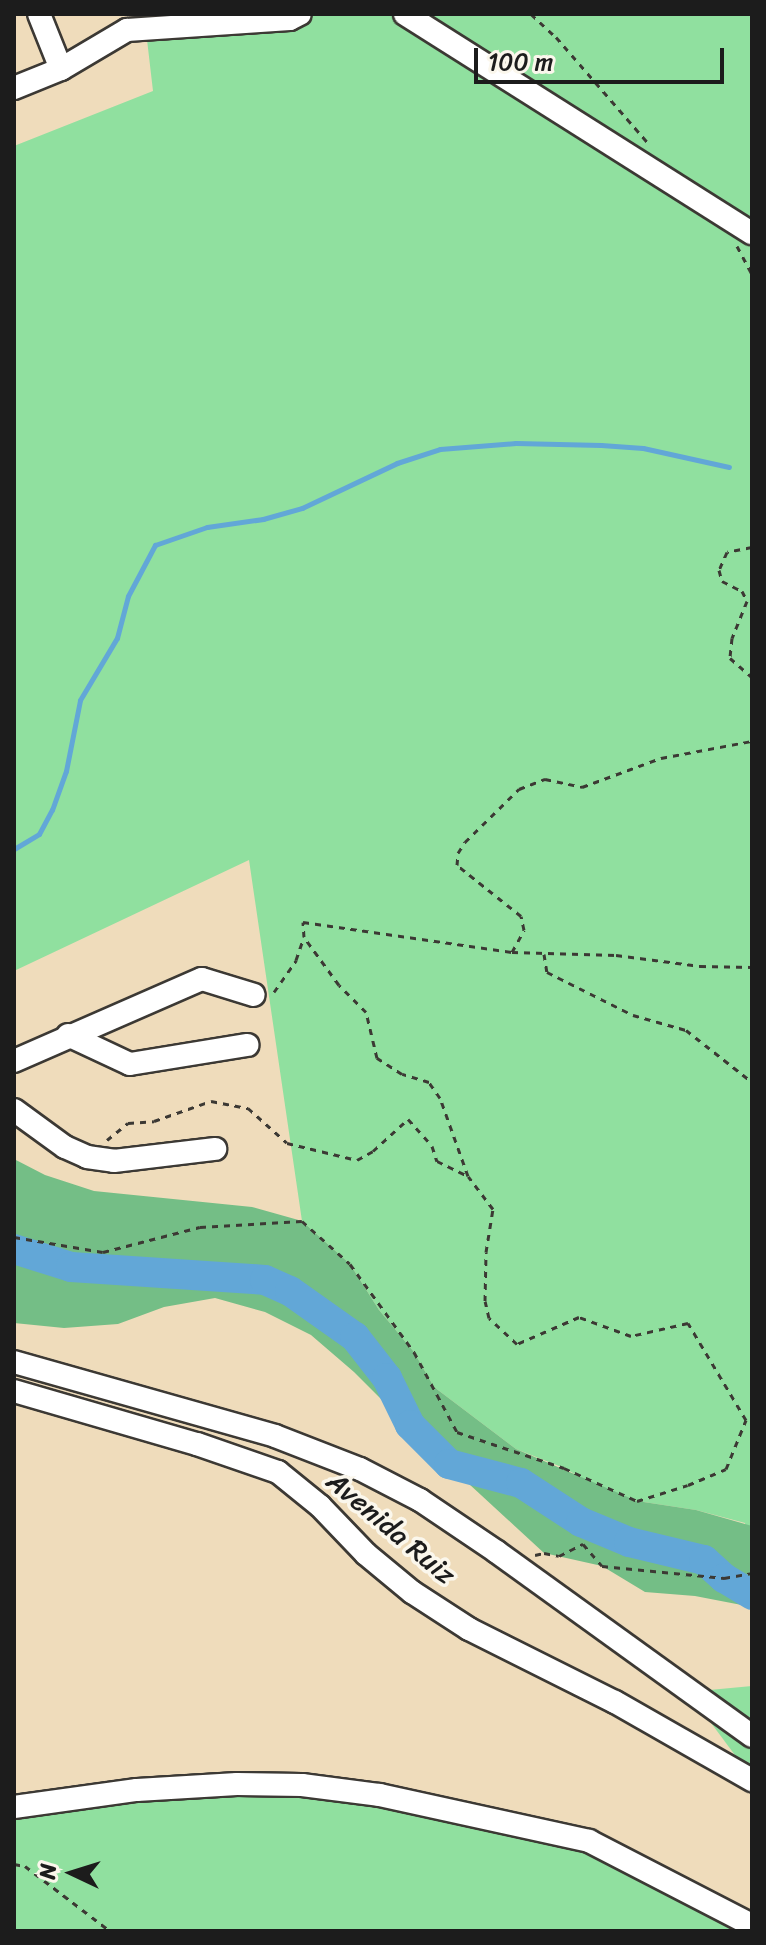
<!DOCTYPE html>
<html>
<head>
<meta charset="utf-8">
<style>
	body { margin:0 }
	#map { position:relative; width:766px; height:1945px; overflow:hidden; background:#efdcbb; font-family:Sriracha,sans-serif }
	div>[style] { position:absolute }
	.green>* { inset:0; background:#90e09f }
	.forest>* { inset:0; background:#74be86 }
	.stream>* { height:5px; margin:-2.5px; padding:0 2.5px; transform-origin:2.5px; border-radius:2.5px; background:#62a7d7 }
	.river>* { height:30px; margin:-15px; padding:0 15px; transform-origin:15px; border-radius:15px; background:#62a7d7 }
	.path>* { height:3px; margin-top:-1.5px; transform-origin:0; background:repeating-linear-gradient(90deg,#3c3934 0 6px,transparent 0 12px) }
	.roads { filter:drop-shadow(2px 0 #3c3934) drop-shadow(-2px 0 #3c3934) drop-shadow(0 2px #3c3934) drop-shadow(0 -2px #3c3934) }
	.minor>* { height:22px; margin:-11px; padding:0 11px; transform-origin:11px; border-radius:11px; background:#fff }
	span { translate:-50% -50%; white-space:nowrap; text-align:center; line-height:1.15; -webkit-text-stroke:7px #fbf7ec; paint-order:stroke }
	.street-label { font-size:28px; color:#1c1c1c }
	.frame { position:absolute; inset:0; border:16px solid #1c1c1c; pointer-events:none }
	.north { position:absolute; left:32px; top:1833px; width:80px; height:80px; -webkit-text-stroke:6px #fbf7ec; paint-order:stroke; rotate:274deg; font-size:22px; font-weight:700; line-height:32px; text-align:center; color:#1c1c1c }
	.north::after { content:''; display:block; margin:auto; width:28px; height:36px; background:#1c1c1c; clip-path:polygon(50% 0,100% 100%,50% 72%,0 100%) }
	.scale { position:absolute; left:474px; top:48px; width:250px; height:36px; box-sizing:border-box; border:4px solid #1c1c1c; border-top:0; padding-left:10px; font-size:24px; line-height:28px; white-space:nowrap; color:#1c1c1c; -webkit-text-stroke:6px #fbf7ec; paint-order:stroke }
</style>
</head>
<body>
<div id="map">
	<div class="green">
		<i style="clip-path:polygon(144px 14px,752px 14px,752px 1573px,745px 1523px,696px 1510px,637px 1501px,589px 1482px,564px 1468px,516px 1449px,434px 1387px,414px 1352px,379px 1310px,350px 1264px,302px 1221px,249px 860px,14px 971px,14px 146px,153px 91px)"></i>
		<i style="clip-path:polygon(752px 1686px,752px 1778px,688px 1692px)"></i>
		<i style="clip-path:polygon(298px 1788px,567px 1838px,752px 1931px,14px 1931px,14px 1801px)"></i>
	</div>
	<div class="forest">
		<i style="clip-path:polygon(14px 1159px,45px 1175px,94px 1191px,252px 1207px,302px 1221px,350px 1264px,379px 1310px,414px 1352px,434px 1387px,516px 1449px,637px 1501px,696px 1510px,752px 1526px,752px 1607px,695px 1596px,645px 1592px,602px 1566px,544px 1553px,430px 1448px,354px 1372px,311px 1335px,265px 1312px,215px 1298px,164px 1307px,118px 1324px,64px 1328px,14px 1323px)"></i>
	</div>
	<div class="stream">
		<i style="left:14px;top:849px;width:29px;rotate:-31deg"></i>
		<i style="left:39px;top:834px;width:27px;rotate:-62deg"></i>
		<i style="left:52px;top:810px;width:41px;rotate:-70.3deg"></i>
		<i style="left:66px;top:771px;width:72px;rotate:-78.8deg"></i>
		<i style="left:80px;top:700px;width:72px;rotate:-59.2deg"></i>
		<i style="left:117px;top:638px;width:43px;rotate:-75.3deg"></i>
		<i style="left:128px;top:596px;width:58px;rotate:-62.1deg"></i>
		<i style="left:155px;top:545px;width:55px;rotate:-19.1deg"></i>
		<i style="left:207px;top:527px;width:57px;rotate:-8.1deg"></i>
		<i style="left:263px;top:519px;width:41px;rotate:-15.8deg"></i>
		<i style="left:302px;top:508px;width:105px;rotate:-25.3deg"></i>
		<i style="left:397px;top:463px;width:45px;rotate:-18deg"></i>
		<i style="left:440px;top:449px;width:76px;rotate:-4.5deg"></i>
		<i style="left:516px;top:443px;width:85px;rotate:1.3deg"></i>
		<i style="left:601px;top:445px;width:42px;rotate:4.1deg"></i>
		<i style="left:643px;top:448px;width:88px;rotate:12.5deg"></i>
	</div>
	<div class="river">
		<i style="left:14px;top:1249px;width:60px;rotate:17.5deg"></i>
		<i style="left:71px;top:1267px;width:194px;rotate:3.8deg"></i>
		<i style="left:265px;top:1280px;width:27px;rotate:24deg"></i>
		<i style="left:290px;top:1291px;width:80px;rotate:35.3deg"></i>
		<i style="left:355px;top:1337px;width:52px;rotate:52deg"></i>
		<i style="left:387px;top:1378px;width:52px;rotate:63.9deg"></i>
		<i style="left:410px;top:1425px;width:55px;rotate:45deg"></i>
		<i style="left:449px;top:1464px;width:74px;rotate:14.8deg"></i>
		<i style="left:521px;top:1483px;width:72px;rotate:33deg"></i>
		<i style="left:581px;top:1522px;width:52px;rotate:22.6deg"></i>
		<i style="left:629px;top:1542px;width:77px;rotate:13.5deg"></i>
		<i style="left:704px;top:1560px;width:27px;rotate:42deg"></i>
		<i style="left:724px;top:1578px;width:33px;rotate:31deg"></i>
	</div>
	<div class="path">
		<i style="left:531px;top:14px;width:34px;rotate:43deg"></i>
		<i style="left:556px;top:37px;width:142px;rotate:49deg"></i>
		<i style="left:737px;top:246px;width:32px;rotate:62deg"></i>
		<i style="left:752px;top:547px;width:25px;rotate:169deg"></i>
		<i style="left:727px;top:552px;width:20px;rotate:114deg"></i>
		<i style="left:719px;top:570px;width:11px;rotate:75deg"></i>
		<i style="left:722px;top:581px;width:22px;rotate:27deg"></i>
		<i style="left:742px;top:591px;width:11px;rotate:63deg"></i>
		<i style="left:747px;top:601px;width:40px;rotate:112deg"></i>
		<i style="left:732px;top:638px;width:20px;rotate:96deg"></i>
		<i style="left:730px;top:658px;width:29px;rotate:41deg"></i>
		<i style="left:512px;top:952px;width:25px;rotate:-61deg"></i>
		<i style="left:524px;top:930px;width:14px;rotate:-102deg"></i>
		<i style="left:521px;top:916px;width:82px;rotate:-141.4deg"></i>
		<i style="left:457px;top:865px;width:12px;rotate:-85deg"></i>
		<i style="left:458px;top:853px;width:13px;rotate:-58deg"></i>
		<i style="left:465px;top:842px;width:76px;rotate:-44.5deg"></i>
		<i style="left:519px;top:789px;width:28px;rotate:-21deg"></i>
		<i style="left:545px;top:779px;width:38px;rotate:12deg"></i>
		<i style="left:582px;top:787px;width:84px;rotate:-20.2deg"></i>
		<i style="left:661px;top:758px;width:93px;rotate:-10.6deg"></i>
		<i style="left:544px;top:954px;width:18px;rotate:81deg"></i>
		<i style="left:547px;top:972px;width:96px;rotate:26.6deg"></i>
		<i style="left:633px;top:1015px;width:55px;rotate:15.8deg"></i>
		<i style="left:686px;top:1030px;width:84px;rotate:38.2deg"></i>
		<i style="left:274px;top:992px;width:39px;rotate:-55deg"></i>
		<i style="left:296px;top:960px;width:24px;rotate:-71deg"></i>
		<i style="left:107px;top:1140px;width:27px;rotate:-39deg"></i>
		<i style="left:128px;top:1123px;width:26px;rotate:-4deg"></i>
		<i style="left:154px;top:1121px;width:60px;rotate:-19.3deg"></i>
		<i style="left:211px;top:1101px;width:38px;rotate:11deg"></i>
		<i style="left:248px;top:1108px;width:52px;rotate:41.9deg"></i>
		<i style="left:287px;top:1143px;width:72px;rotate:13.7deg"></i>
		<i style="left:357px;top:1160px;width:18px;rotate:-29deg"></i>
		<i style="left:373px;top:1151px;width:47px;rotate:-42.4deg"></i>
		<i style="left:408px;top:1119px;width:36px;rotate:48deg"></i>
		<i style="left:432px;top:1146px;width:16px;rotate:72deg"></i>
		<i style="left:437px;top:1161px;width:34px;rotate:26deg"></i>
		<i style="left:14px;top:1237px;width:90px;rotate:9.6deg"></i>
		<i style="left:103px;top:1252px;width:100px;rotate:-14.5deg"></i>
		<i style="left:200px;top:1227px;width:102px;rotate:-3.4deg"></i>
		<i style="left:302px;top:1221px;width:64px;rotate:41.9deg"></i>
		<i style="left:350px;top:1264px;width:109px;rotate:54deg"></i>
		<i style="left:414px;top:1352px;width:91px;rotate:61.7deg"></i>
		<i style="left:457px;top:1432px;width:113px;rotate:18.6deg"></i>
		<i style="left:564px;top:1468px;width:80px;rotate:24.3deg"></i>
		<i style="left:637px;top:1501px;width:53px;rotate:-17.4deg"></i>
		<i style="left:688px;top:1485px;width:41px;rotate:-22.8deg"></i>
		<i style="left:726px;top:1469px;width:53px;rotate:-67.8deg"></i>
		<i style="left:746px;top:1420px;width:113px;rotate:-120.9deg"></i>
		<i style="left:688px;top:1323px;width:58px;rotate:167.2deg"></i>
		<i style="left:631px;top:1336px;width:55px;rotate:-159.9deg"></i>
		<i style="left:579px;top:1317px;width:68px;rotate:156.5deg"></i>
		<i style="left:517px;top:1344px;width:38px;rotate:-137deg"></i>
		<i style="left:489px;top:1318px;width:17px;rotate:-103deg"></i>
		<i style="left:485px;top:1301px;width:49px;rotate:-88.8deg"></i>
		<i style="left:486px;top:1252px;width:44px;rotate:-80.8deg"></i>
		<i style="left:493px;top:1209px;width:41px;rotate:-127.1deg"></i>
		<i style="left:468px;top:1176px;width:83px;rotate:-109.7deg"></i>
		<i style="left:440px;top:1098px;width:19px;rotate:-125deg"></i>
		<i style="left:429px;top:1082px;width:28px;rotate:-163deg"></i>
		<i style="left:402px;top:1074px;width:30px;rotate:-147deg"></i>
		<i style="left:377px;top:1058px;width:47px;rotate:-103.4deg"></i>
		<i style="left:366px;top:1012px;width:38px;rotate:-135deg"></i>
		<i style="left:339px;top:985px;width:59px;rotate:-126.1deg"></i>
		<i style="left:304px;top:937px;width:15px;rotate:-94deg"></i>
		<i style="left:303px;top:922px;width:211px;rotate:8.2deg"></i>
		<i style="left:512px;top:952px;width:104px;rotate:1.7deg"></i>
		<i style="left:616px;top:955px;width:85px;rotate:7.5deg"></i>
		<i style="left:700px;top:966px;width:52px;rotate:1.1deg"></i>
		<i style="left:535px;top:1555px;width:9px;rotate:-13deg"></i>
		<i style="left:544px;top:1553px;width:15px;rotate:11deg"></i>
		<i style="left:559px;top:1556px;width:27px;rotate:-27deg"></i>
		<i style="left:583px;top:1544px;width:29px;rotate:49deg"></i>
		<i style="left:602px;top:1566px;width:123px;rotate:5.6deg"></i>
		<i style="left:724px;top:1578px;width:28px;rotate:-10deg"></i>
		<i style="left:14px;top:1864px;width:11px;rotate:10deg"></i>
		<i style="left:25px;top:1866px;width:107px;rotate:37.4deg"></i>
	</div>
	<div class="roads">
		<div class="minor">
			<i style="left:39px;top:14px;width:59px;rotate:68.2deg"></i>
			<i style="left:405px;top:14px;width:410px;rotate:32.3deg"></i>
			<i style="left:14px;top:88px;width:51px;rotate:-22deg"></i>
			<i style="left:61px;top:69px;width:77px;rotate:-30.6deg"></i>
			<i style="left:127px;top:30px;width:163px;rotate:-3.9deg"></i>
			<i style="left:290px;top:19px;width:11px;rotate:-27deg"></i>
			<i style="left:68px;top:1035px;width:68px;rotate:25.1deg"></i>
			<i style="left:130px;top:1064px;width:119px;rotate:-9.2deg"></i>
			<i style="left:14px;top:1061px;width:205px;rotate:-23.6deg"></i>
			<i style="left:202px;top:979px;width:54px;rotate:17.1deg"></i>
			<i style="left:14px;top:1110px;width:63px;rotate:36deg"></i>
			<i style="left:65px;top:1147px;width:24px;rotate:24deg"></i>
			<i style="left:87px;top:1157px;width:27px;rotate:8deg"></i>
			<i style="left:114px;top:1161px;width:102px;rotate:-6.8deg"></i>
			<i style="left:14px;top:1362px;width:271px;rotate:15.8deg"></i>
			<i style="left:275px;top:1436px;width:91px;rotate:21.2deg"></i>
			<i style="left:360px;top:1469px;width:68px;rotate:27.3deg"></i>
			<i style="left:420px;top:1500px;width:93px;rotate:34deg"></i>
			<i style="left:497px;top:1552px;width:314px;rotate:35.8deg"></i>
			<i style="left:14px;top:1391px;width:191px;rotate:16.2deg"></i>
			<i style="left:197px;top:1444px;width:86px;rotate:19.1deg"></i>
			<i style="left:278px;top:1472px;width:54px;rotate:39deg"></i>
			<i style="left:320px;top:1506px;width:66px;rotate:46.2deg"></i>
			<i style="left:366px;top:1554px;width:60px;rotate:39.6deg"></i>
			<i style="left:412px;top:1592px;width:68px;rotate:33deg"></i>
			<i style="left:469px;top:1629px;width:163px;rotate:26.6deg"></i>
			<i style="left:615px;top:1702px;width:158px;rotate:29.7deg"></i>
			<i style="left:14px;top:1807px;width:124px;rotate:-7.9deg"></i>
			<i style="left:137px;top:1790px;width:100px;rotate:-3.4deg"></i>
			<i style="left:237px;top:1784px;width:65px;rotate:0.9deg"></i>
			<i style="left:302px;top:1785px;width:79px;rotate:7.3deg"></i>
			<i style="left:380px;top:1795px;width:214px;rotate:12.4deg"></i>
			<i style="left:589px;top:1841px;width:183px;rotate:27.3deg"></i>
		</div>
	</div>
	<div class="street-label">
		<span style="left:391px;top:1528px;rotate:40deg">Avenida Ruiz</span>
	</div>
	<div class="frame"></div>
	<div class="north">N</div>
	<div class="scale">100 m</div>
</div>
</body>
</html>
